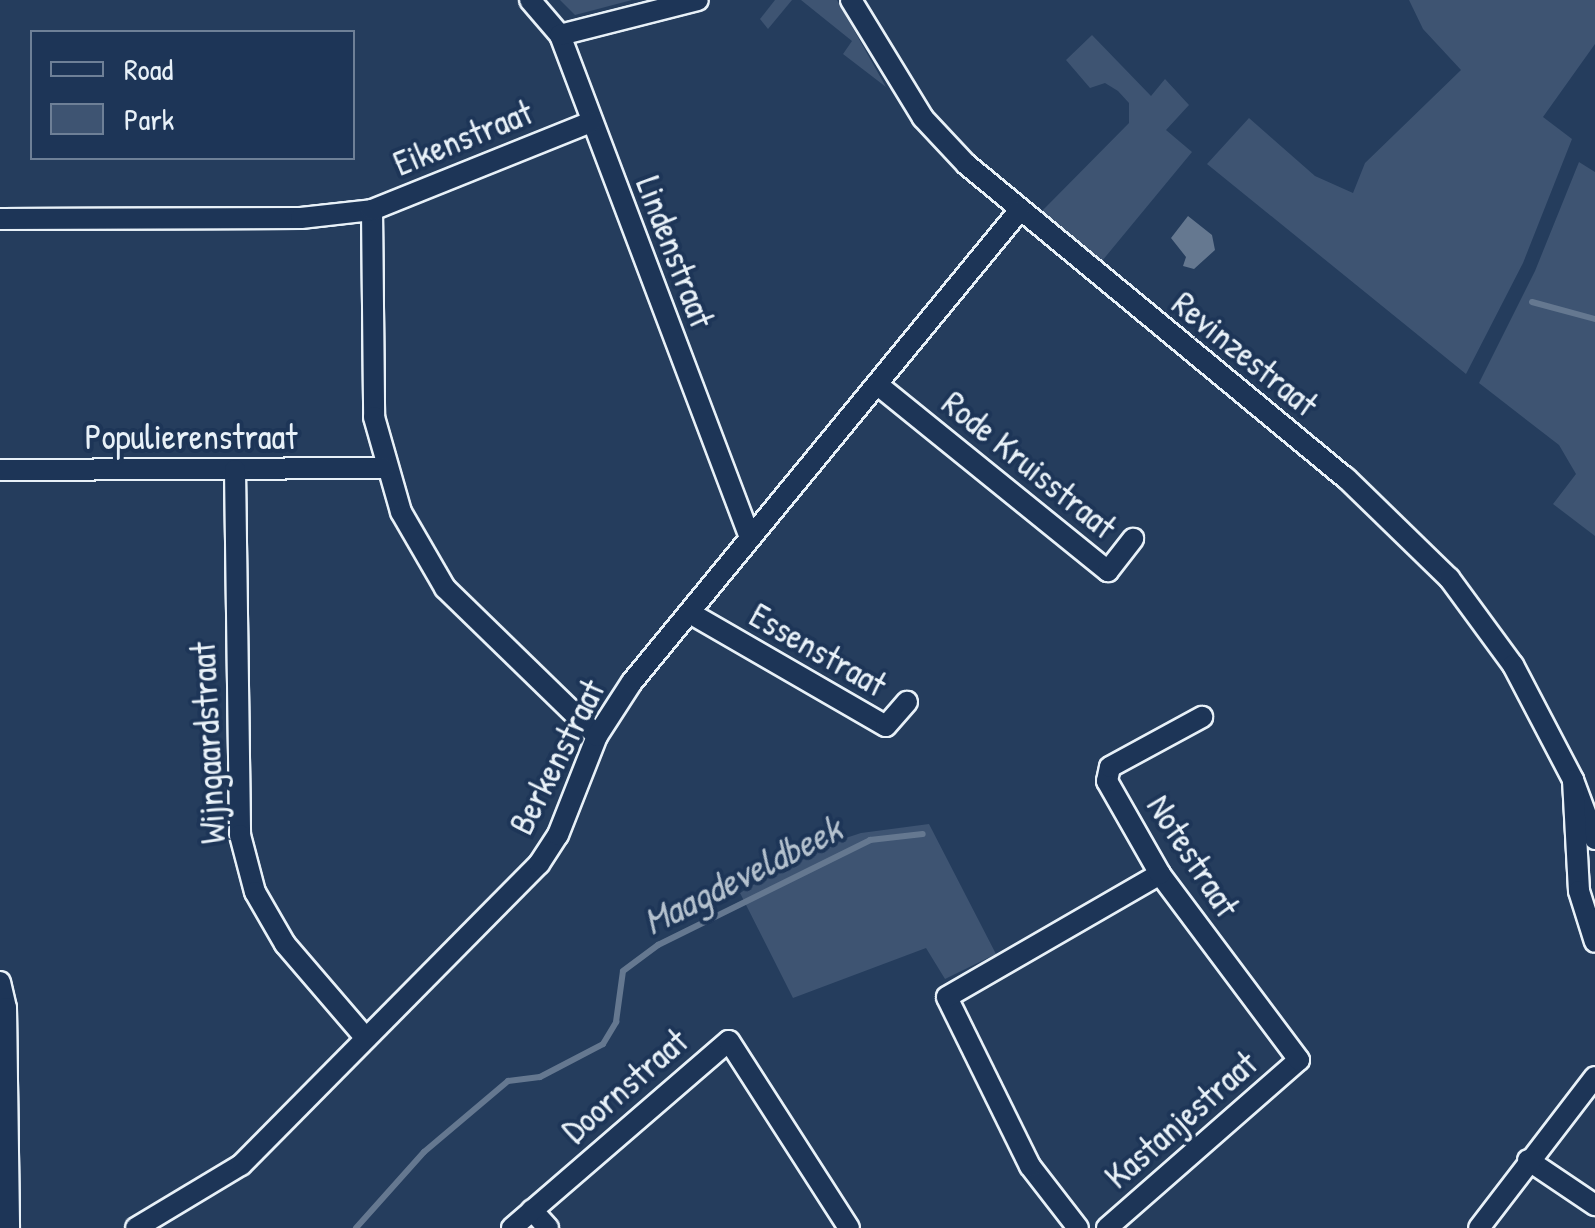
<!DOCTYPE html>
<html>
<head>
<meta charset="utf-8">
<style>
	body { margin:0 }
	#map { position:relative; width:1595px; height:1228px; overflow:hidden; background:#253d5d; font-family:"Patrick Hand",sans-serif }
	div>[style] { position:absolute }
	.green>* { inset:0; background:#3e5472 }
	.water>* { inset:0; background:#657890 }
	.stream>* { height:6px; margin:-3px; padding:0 3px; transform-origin:3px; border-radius:3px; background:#657890 }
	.roads { filter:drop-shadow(2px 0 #e8f1f8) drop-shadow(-2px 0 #e8f1f8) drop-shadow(0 2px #e8f1f8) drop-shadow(0 -2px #e8f1f8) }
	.minor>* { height:20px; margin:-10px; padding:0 10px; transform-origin:10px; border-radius:10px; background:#1d3557 }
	span { translate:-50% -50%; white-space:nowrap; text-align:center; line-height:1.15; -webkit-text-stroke:8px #1d3557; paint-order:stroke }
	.street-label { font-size:35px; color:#e8f1f8 }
	.water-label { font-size:38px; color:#b4c1ce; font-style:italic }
	.legend { position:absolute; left:30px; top:30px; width:325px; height:130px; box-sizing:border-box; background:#1d3557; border:2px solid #6e8097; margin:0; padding:12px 18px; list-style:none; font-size:30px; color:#e8f1f8 }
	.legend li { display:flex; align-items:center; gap:20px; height:50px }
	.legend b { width:50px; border:2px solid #6e8097 }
</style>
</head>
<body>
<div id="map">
	<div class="green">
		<i style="clip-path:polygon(560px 0,632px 0,575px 15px)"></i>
		<i style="clip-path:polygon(775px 0,792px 0,768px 29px,760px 19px)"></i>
		<i style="clip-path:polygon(801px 0,837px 0,886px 87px,843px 54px,852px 41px)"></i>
		<i style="clip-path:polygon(1409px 0,1595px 0,1595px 44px,1543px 117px,1572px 139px,1523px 263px,1466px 374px,1207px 164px,1249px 118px,1315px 176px,1353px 193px,1365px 163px,1461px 70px,1423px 29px)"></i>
		<i style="clip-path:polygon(1092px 35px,1151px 96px,1165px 79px,1189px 105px,1166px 130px,1192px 152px,1102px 261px,1042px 211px,1129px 123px,1129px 103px,1118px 91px,1105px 83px,1090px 88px,1066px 60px)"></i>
		<i style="clip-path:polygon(1579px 162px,1595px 172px,1595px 536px,1553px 504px,1576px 474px,1559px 445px,1479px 383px,1535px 271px)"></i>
		<i style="clip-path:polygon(929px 824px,996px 954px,945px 979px,926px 948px,793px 998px,740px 893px,809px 850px,861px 833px)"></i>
	</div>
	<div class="water">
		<i style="clip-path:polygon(1188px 216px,1212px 235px,1215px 250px,1194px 269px,1183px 266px,1186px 257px,1171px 238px)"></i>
	</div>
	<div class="stream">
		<i style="left:1532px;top:302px;width:65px;rotate:15.1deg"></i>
		<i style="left:356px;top:1228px;width:102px;rotate:-48.2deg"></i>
		<i style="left:424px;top:1152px;width:110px;rotate:-40.2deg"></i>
		<i style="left:508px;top:1081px;width:32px;rotate:-7deg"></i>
		<i style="left:540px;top:1077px;width:71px;rotate:-27.6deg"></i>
		<i style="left:603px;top:1044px;width:26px;rotate:-59deg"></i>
		<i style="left:616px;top:1022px;width:51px;rotate:-82.2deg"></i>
		<i style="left:623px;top:971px;width:44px;rotate:-36.6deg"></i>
		<i style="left:658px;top:945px;width:237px;rotate:-26.3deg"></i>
		<i style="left:870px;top:840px;width:53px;rotate:-6.5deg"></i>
	</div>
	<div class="roads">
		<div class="minor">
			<i style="left:530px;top:0;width:46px;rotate:49.4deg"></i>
			<i style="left:560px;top:35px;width:535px;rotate:69.29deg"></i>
			<i style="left:851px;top:0;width:138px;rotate:58.6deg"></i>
			<i style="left:923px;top:118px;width:63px;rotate:46.9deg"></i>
			<i style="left:966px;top:164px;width:493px;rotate:39.6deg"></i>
			<i style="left:1346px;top:478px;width:144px;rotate:44.2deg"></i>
			<i style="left:1449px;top:578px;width:108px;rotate:53.7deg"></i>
			<i style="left:1513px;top:665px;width:130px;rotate:62.4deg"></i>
			<i style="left:560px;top:35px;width:142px;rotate:-14.2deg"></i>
			<i style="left:372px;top:210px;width:207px;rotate:89.4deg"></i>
			<i style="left:374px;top:417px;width:99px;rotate:74.1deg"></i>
			<i style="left:401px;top:512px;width:88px;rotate:59.9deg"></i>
			<i style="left:445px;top:588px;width:212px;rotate:44.2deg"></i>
			<i style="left:0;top:219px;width:301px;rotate:-0.2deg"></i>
			<i style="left:301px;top:218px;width:71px;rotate:-6.4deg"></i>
			<i style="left:372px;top:210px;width:236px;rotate:-21.9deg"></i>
			<i style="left:878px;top:385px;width:296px;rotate:39deg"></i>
			<i style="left:1108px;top:571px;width:41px;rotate:-52deg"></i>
			<i style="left:0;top:470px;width:383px;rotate:-0.3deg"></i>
			<i style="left:235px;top:470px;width:365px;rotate:89.2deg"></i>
			<i style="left:240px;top:835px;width:59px;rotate:75.3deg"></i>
			<i style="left:255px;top:892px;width:60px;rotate:60deg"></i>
			<i style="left:285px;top:944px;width:120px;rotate:49.4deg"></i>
			<i style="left:690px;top:613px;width:226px;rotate:30deg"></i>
			<i style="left:886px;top:726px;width:32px;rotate:-49deg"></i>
			<i style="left:1595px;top:839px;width:63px;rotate:-110.4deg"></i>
			<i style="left:1573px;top:780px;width:111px;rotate:86.9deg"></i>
			<i style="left:1579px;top:891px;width:53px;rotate:72.6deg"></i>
			<i style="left:0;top:982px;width:27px;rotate:77deg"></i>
			<i style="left:6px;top:1008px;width:220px;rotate:89.2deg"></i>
			<i style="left:1528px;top:1160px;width:81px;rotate:33.9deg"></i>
			<i style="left:532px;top:1210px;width:24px;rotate:48deg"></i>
			<i style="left:136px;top:1228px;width:122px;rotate:-31deg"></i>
			<i style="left:241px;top:1165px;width:424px;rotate:-45.3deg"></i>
			<i style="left:539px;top:864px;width:35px;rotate:-57deg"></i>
			<i style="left:558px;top:835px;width:106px;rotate:-68.5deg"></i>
			<i style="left:597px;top:736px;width:64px;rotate:-57.1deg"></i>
			<i style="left:632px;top:682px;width:610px;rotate:-50.59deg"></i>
			<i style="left:512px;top:1228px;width:286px;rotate:-40.8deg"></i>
			<i style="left:729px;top:1041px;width:222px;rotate:57.3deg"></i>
			<i style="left:1078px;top:1228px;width:78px;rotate:-127.7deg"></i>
			<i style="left:1030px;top:1166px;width:188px;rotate:-116.2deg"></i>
			<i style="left:947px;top:997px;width:246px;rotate:-30deg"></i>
			<i style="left:1107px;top:1228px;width:255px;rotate:-41.2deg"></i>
			<i style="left:1299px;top:1060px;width:232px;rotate:-126.8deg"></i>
			<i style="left:1160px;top:874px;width:107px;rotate:-119.7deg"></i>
			<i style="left:1107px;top:781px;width:14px;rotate:-78deg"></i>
			<i style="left:1110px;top:767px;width:105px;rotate:-28.5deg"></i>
			<i style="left:1479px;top:1228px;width:190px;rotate:-52.5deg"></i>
		</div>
	</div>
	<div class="street-label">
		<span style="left:463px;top:138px;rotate:-22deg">Eikenstraat</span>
		<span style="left:675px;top:252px;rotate:69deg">Lindenstraat</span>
		<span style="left:1245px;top:354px;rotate:39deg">Revinzestraat</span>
		<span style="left:191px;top:437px">Populierenstraat</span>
		<span style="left:1029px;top:465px;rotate:39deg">Rode Kruisstraat</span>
		<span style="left:818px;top:650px;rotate:30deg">Essenstraat</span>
		<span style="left:208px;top:743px;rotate:-93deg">Wijngaardstraat</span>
		<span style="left:557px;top:757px;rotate:-63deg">Berkenstraat</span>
		<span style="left:1193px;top:856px;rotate:57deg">Notestraat</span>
		<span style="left:625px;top:1086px;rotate:-41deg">Doornstraat</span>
		<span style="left:1181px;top:1120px;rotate:-41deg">Kastanjestraat</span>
	</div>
	<div class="water-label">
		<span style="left:742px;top:875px;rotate:-27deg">Maagdeveldbeek</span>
	</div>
	<ul class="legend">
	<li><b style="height:12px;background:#1d3557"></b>Road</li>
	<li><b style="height:28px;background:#3e5472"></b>Park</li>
	</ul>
</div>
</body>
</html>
